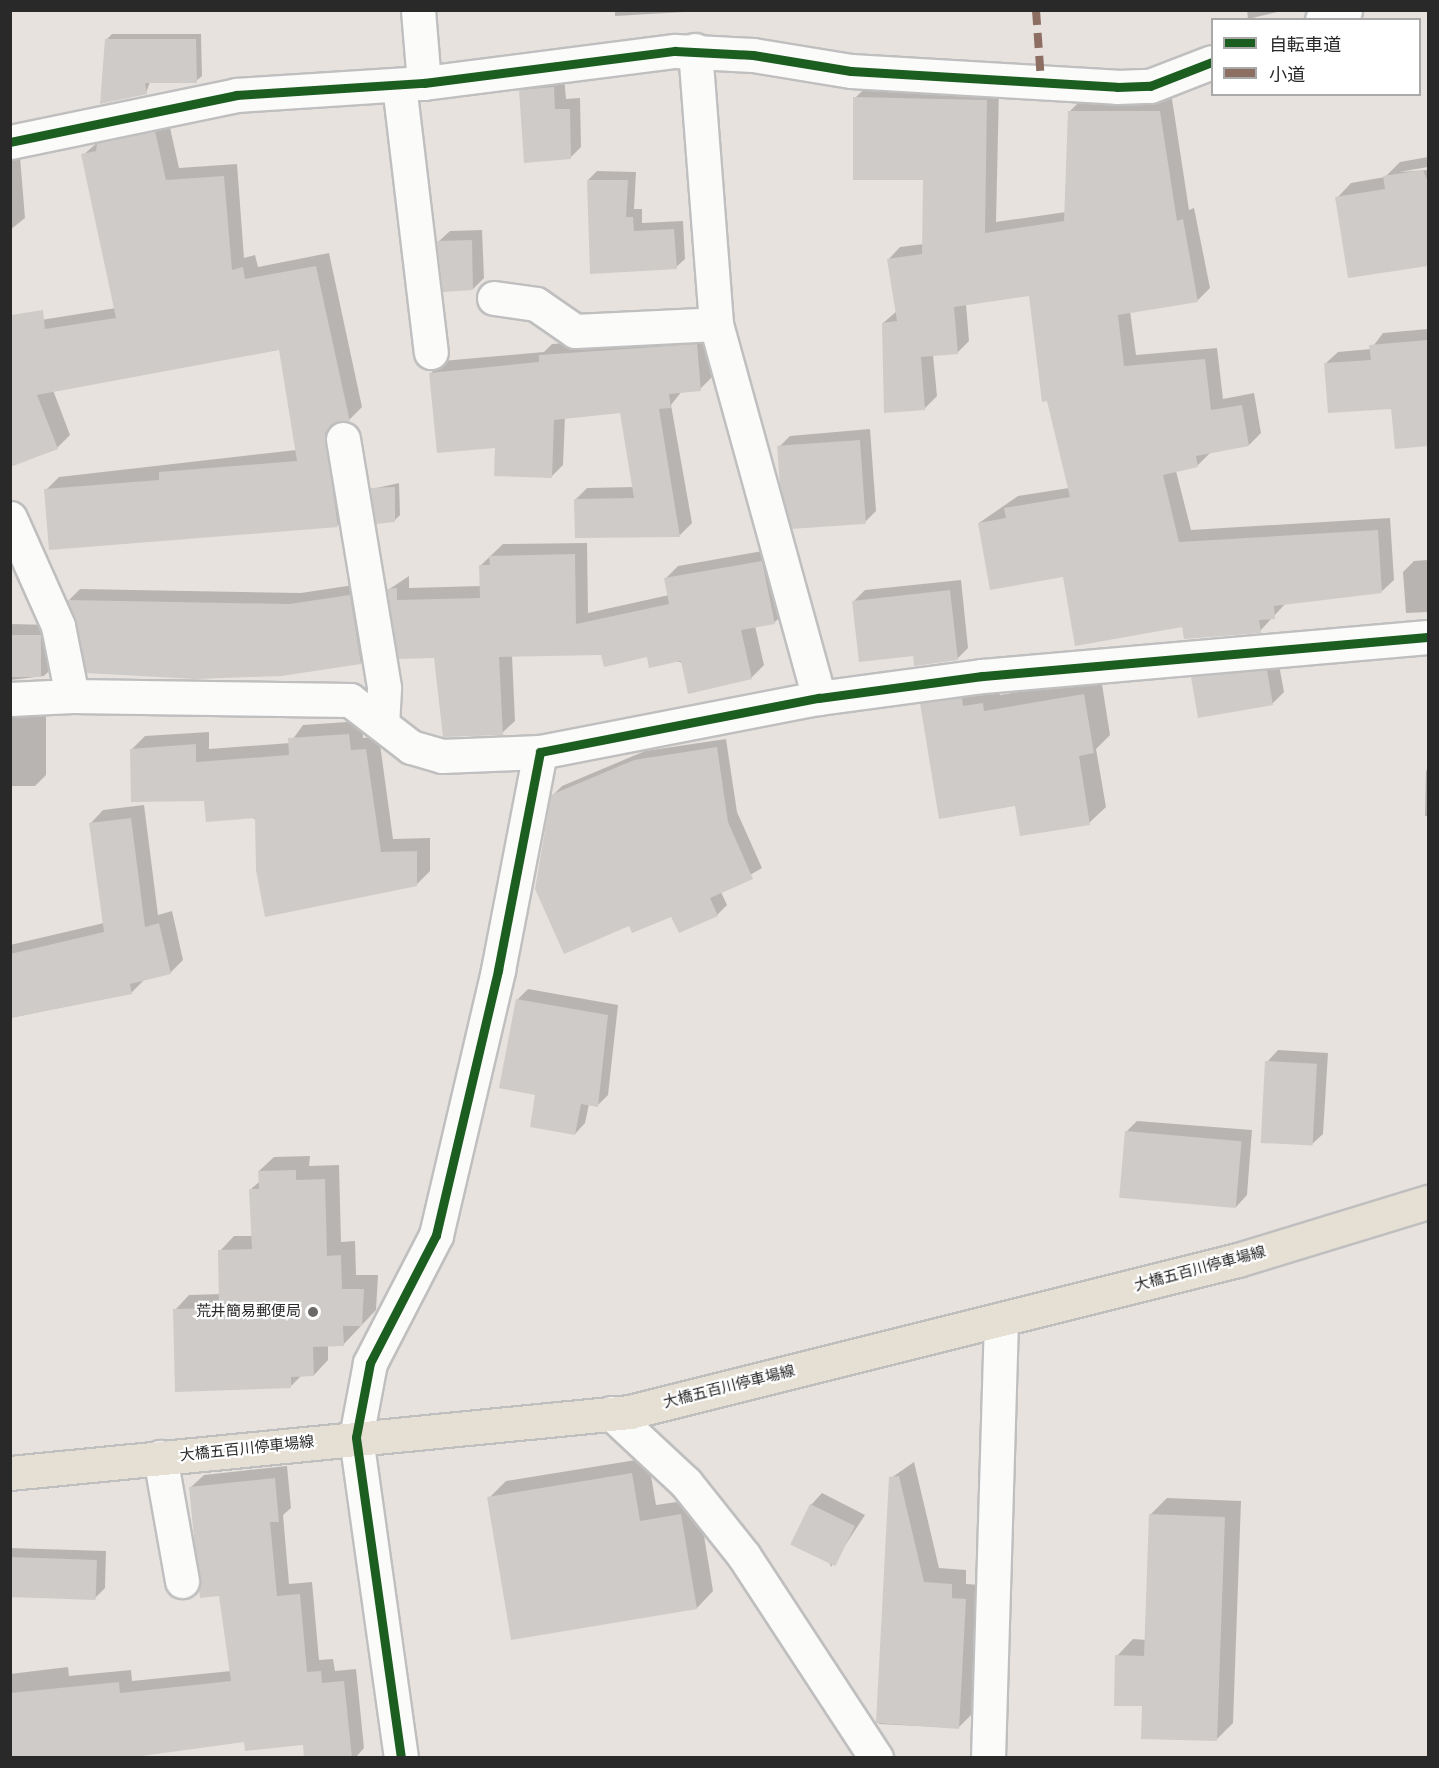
<!DOCTYPE html>
<html>
<head>
<meta charset="utf-8">
<style>
	body { margin:0 }
	#map { position:relative; width:1439px; height:1768px; overflow:hidden; background:#e7e2de; font-family:"Roboto Condensed","Noto Sans JP",sans-serif }
	div>[style] { position:absolute }
	.shadow>* { inset:0; background:#0003 }
	.building>* { inset:0; background:#cecbc8; transform-origin:0 0 }
	.roads { filter:drop-shadow(2px 0 #c0bfc0) drop-shadow(-2px 0 #c0bfc0) drop-shadow(0 2px #c0bfc0) drop-shadow(0 -2px #c0bfc0) }
	.minor>* { height:33px; margin:-16.5px; padding:0 16.5px; transform-origin:16.5px; border-radius:16.5px; background:#fbfbfa }
	.major>* { height:33px; margin:-16.5px; padding:0 16.5px; transform-origin:16.5px; border-radius:16.5px; background:#e6dfd3 }
	.quiet>* { height:8px; margin-top:-4px; transform-origin:0; background:repeating-linear-gradient(90deg,#8d6e63 0 15px,transparent 0 23px) }
	.cycleway>* { height:9px; margin:-4.5px; padding:0 4.5px; transform-origin:4.5px; border-radius:4.5px; background:#1b5e20 }
	.dots>* { width:16px; height:16px; translate:-50% -50%; box-sizing:border-box; border:3px solid #fff; border-radius:50% }
	span { translate:-50% -50%; white-space:nowrap; text-align:center; line-height:1.15; -webkit-text-stroke:4.5px #fff; paint-order:stroke }
	.street-label { font-size:15px; color:#292929 }
	.poi-label { font-size:15px; color:#292929 }
	.right { translate:-100% -50%; text-align:right }
	.frame { position:absolute; inset:0; border:12px solid #292929; pointer-events:none }
	.legend { position:absolute; left:1211px; top:18px; width:210px; height:78px; box-sizing:border-box; background:#fff; border:2px solid #a9a9a9; margin:0; padding:8px 10px; list-style:none; font-size:18px; color:#292929 }
	.legend li { display:flex; align-items:center; gap:12px; height:30px }
	.legend b { width:30px; border:2px solid #a9a9a9 }
</style>
</head>
<body>
<div id="map">
	<div class="shadow">
		<i style="clip-path:polygon(615px 10px,719px 10px,615px 16px)"></i>
		<i style="clip-path:polygon(1247px 10px,1286px 10px,1248px 19px)"></i>
		<i style="clip-path:polygon(112px 34px,201px 34px,202px 76px,196px 81px,150px 82px,146px 93px,107px 39px)"></i>
		<i style="clip-path:polygon(564px 76px,566px 99px,580px 98px,581px 147px,570px 158px,520px 90px,531px 79px)"></i>
		<i style="clip-path:polygon(867px 86px,999px 89px,996px 222px,1066px 212px,1070px 111px,1082px 99px,1172px 99px,1189px 210px,1194px 208px,1210px 288px,1198px 300px,1130px 311px,1136px 355px,1217px 348px,1223px 399px,1254px 393px,1261px 433px,1249px 445px,1210px 453px,1198px 465px,1176px 471px,1191px 530px,1390px 518px,1394px 580px,1381px 592px,1286px 603px,1260px 631px,1183px 625px,1064px 575px,979px 523px,1018px 496px,1069px 488px,1031px 295px,966px 304px,969px 341px,957px 353px,933px 355px,937px 396px,925px 408px,883px 323px,897px 311px,888px 260px,900px 247px,924px 244px,925px 179px,855px 98px)"></i>
		<i style="clip-path:polygon(168px 119px,179px 168px,237px 164px,244px 258px,255px 255px,258px 267px,329px 253px,362px 407px,349px 420px,338px 422px,351px 512px,338px 525px,51px 549px,46px 490px,59px 477px,296px 450px,280px 348px,53px 390px,70px 435px,57px 448px,10px 453px,10px 325px,116px 308px,83px 155px,112px 130px)"></i>
		<i style="clip-path:polygon(20px 157px,25px 218px,10px 230px,10px 158px)"></i>
		<i style="clip-path:polygon(1428px 157px,1428px 167px,1399px 172px,1428px 170px,1428px 264px,1349px 277px,1337px 198px,1351px 183px,1385px 177px,1400px 162px)"></i>
		<i style="clip-path:polygon(597px 171px,636px 172px,634px 209px,642px 209px,642px 223px,683px 221px,685px 259px,676px 267px,592px 272px,588px 180px)"></i>
		<i style="clip-path:polygon(482px 230px,484px 278px,473px 289px,438px 242px,450px 231px)"></i>
		<i style="clip-path:polygon(1428px 329px,1428px 444px,1396px 447px,1393px 407px,1326px 363px,1338px 352px,1371px 349px,1383px 333px)"></i>
		<i style="clip-path:polygon(708px 332px,712px 377px,700px 389px,682px 391px,671px 405px,692px 523px,680px 535px,575px 500px,587px 488px,634px 487px,621px 412px,565px 417px,563px 465px,551px 477px,497px 446px,430px 374px,442px 361px,544px 352px,552px 344px)"></i>
		<i style="clip-path:polygon(870px 429px,876px 511px,865px 522px,779px 447px,790px 436px)"></i>
		<i style="clip-path:polygon(399px 483px,400px 515px,395px 520px,372px 489px)"></i>
		<i style="clip-path:polygon(587px 543px,588px 613px,669px 595px,666px 578px,678px 566px,774px 549px,787px 610px,775px 622px,755px 626px,764px 665px,751px 678px,648px 655px,512px 655px,515px 721px,502px 733px,435px 657px,388px 590px,409px 576px,409px 588px,481px 586px,480px 566px,503px 544px)"></i>
		<i style="clip-path:polygon(1428px 560px,1428px 612px,1406px 613px,1403px 572px,1414px 561px)"></i>
		<i style="clip-path:polygon(961px 580px,968px 648px,957px 659px,914px 654px,854px 601px,865px 590px)"></i>
		<i style="clip-path:polygon(360px 584px,372px 652px,360px 663px,69px 600px,80px 589px,301px 593px)"></i>
		<i style="clip-path:polygon(10px 624px,51px 625px,55px 665px,44px 676px,10px 680px)"></i>
		<i style="clip-path:polygon(1278px 659px,1284px 692px,1272px 704px,1192px 677px,1204px 666px)"></i>
		<i style="clip-path:polygon(1101px 678px,1110px 735px,1096px 749px,1106px 807px,1089px 823px,1016px 804px,922px 704px,938px 687px,999px 687px,1000px 695px)"></i>
		<i style="clip-path:polygon(10px 706px,46px 706px,46px 775px,35px 786px,10px 786px)"></i>
		<i style="clip-path:polygon(362px 721px,363px 738px,379px 737px,393px 839px,430px 838px,430px 871px,416px 885px,206px 799px,132px 749px,145px 736px,209px 732px,209px 749px,290px 743px,303px 725px)"></i>
		<i style="clip-path:polygon(726px 739px,737px 812px,762px 868px,721px 892px,727px 905px,717px 915px,672px 915px,552px 796px,562px 786px,645px 751px)"></i>
		<i style="clip-path:polygon(1428px 768px,1428px 816px,1425px 816px,1426px 771px)"></i>
		<i style="clip-path:polygon(144px 805px,158px 915px,172px 911px,183px 960px,170px 973px,145px 979px,131px 993px,10px 1018px,10px 945px,104px 923px,90px 824px,103px 810px)"></i>
		<i style="clip-path:polygon(528px 989px,618px 1005px,608px 1095px,598px 1105px,589px 1104px,585px 1123px,575px 1134px,537px 1094px,518px 999px)"></i>
		<i style="clip-path:polygon(1278px 1050px,1328px 1053px,1323px 1134px,1311px 1145px,1267px 1062px)"></i>
		<i style="clip-path:polygon(1137px 1121px,1252px 1130px,1247px 1195px,1236px 1207px,1126px 1132px)"></i>
		<i style="clip-path:polygon(310px 1156px,309px 1166px,339px 1165px,341px 1242px,355px 1241px,356px 1275px,378px 1275px,376px 1310px,343px 1345px,328px 1345px,328px 1360px,314px 1375px,302px 1375px,291px 1386px,175px 1310px,189px 1295px,221px 1294px,220px 1251px,234px 1236px,253px 1236px,250px 1190px,260px 1181px,259px 1171px,274px 1157px)"></i>
		<i style="clip-path:polygon(648px 1458px,656px 1505px,698px 1499px,713px 1591px,697px 1608px,489px 1498px,506px 1481px)"></i>
		<i style="clip-path:polygon(914px 1462px,939px 1568px,966px 1570px,966px 1584px,980px 1585px,973px 1713px,958px 1728px,879px 1724px,891px 1478px)"></i>
		<i style="clip-path:polygon(287px 1466px,291px 1508px,283px 1515px,289px 1584px,312px 1582px,319px 1660px,333px 1659px,335px 1671px,356px 1669px,364px 1748px,355px 1758px,306px 1758px,305px 1743px,245px 1740px,10px 1758px,10px 1674px,68px 1667px,69px 1676px,131px 1670px,132px 1681px,231px 1671px,220px 1595px,191px 1487px,204px 1475px)"></i>
		<i style="clip-path:polygon(822px 1493px,865px 1515px,831px 1567px,811px 1505px)"></i>
		<i style="clip-path:polygon(1167px 1498px,1241px 1501px,1233px 1723px,1216px 1740px,1144px 1705px,1117px 1656px,1133px 1639px,1146px 1640px,1150px 1515px)"></i>
		<i style="clip-path:polygon(10px 1548px,106px 1551px,105px 1588px,95px 1598px,10px 1595px)"></i>
	</div>
	<div class="building">
		<i style="clip-path:polygon(105px 39px,196px 39px,197px 83px,145px 83px,147px 94px,100px 104px)"></i>
		<i style="clip-path:polygon(554px 87px,555px 109px,570px 109px,571px 159px,524px 163px,519px 90px)"></i>
		<i style="clip-path:polygon(853px 97px,987px 100px,985px 233px,1064px 221px,1068px 111px,1160px 111px,1177px 221px,1183px 219px,1198px 302px,1118px 315px,1124px 366px,1205px 359px,1211px 410px,1242px 405px,1249px 446px,1196px 456px,1198px 467px,1163px 475px,1179px 542px,1378px 530px,1382px 593px,1274px 606px,1275px 619px,1259px 620px,1261px 633px,1184px 639px,1182px 627px,1075px 646px,1063px 577px,990px 590px,978px 523px,1006px 518px,1004px 508px,1070px 497px,1047px 401px,1042px 402px,1029px 296px,954px 307px,958px 354px,921px 357px,925px 410px,884px 413px,882px 323px,897px 321px,887px 259px,922px 254px,923px 180px,853px 180px)"></i>
		<i style="clip-path:polygon(155px 131px,166px 180px,224px 176px,232px 270px,243px 267px,245px 279px,316px 266px,350px 422px,332px 424px,325px 433px,338px 527px,49px 550px,44px 489px,159px 480px,159px 472px,297px 461px,279px 350px,37px 395px,58px 449px,10px 467px,11px 315px,43px 310px,45px 329px,116px 318px,81px 154px,96px 151px,97px 143px)"></i>
		<i style="clip-path:polygon(1423px 170px,1428px 182px,1428px 266px,1348px 278px,1335px 197px,1385px 189px,1383px 176px)"></i>
		<i style="clip-path:polygon(587px 180px,628px 180px,626px 217px,633px 217px,634px 231px,674px 229px,677px 269px,590px 274px)"></i>
		<i style="clip-path:polygon(472px 240px,473px 290px,443px 292px,437px 241px)"></i>
		<i style="clip-path:polygon(1428px 340px,1428px 446px,1395px 449px,1391px 409px,1328px 413px,1324px 363px,1371px 360px,1369px 345px)"></i>
		<i style="clip-path:polygon(697px 344px,701px 391px,669px 394px,671px 408px,659px 409px,680px 537px,575px 538px,574px 499px,634px 498px,620px 413px,554px 420px,552px 478px,494px 476px,495px 448px,437px 453px,429px 373px,539px 362px,539px 355px)"></i>
		<i style="left:860px;top:440px;width:84px;height:83px;rotate:86deg"></i>
		<i style="clip-path:polygon(395px 487px,395px 522px,376px 524px,370px 488px)"></i>
		<i style="clip-path:polygon(575px 554px,576px 624px,669px 604px,664px 578px,762px 561px,775px 624px,741px 630px,752px 679px,688px 694px,681px 661px,649px 668px,647px 657px,604px 667px,601px 655px,499px 657px,503px 735px,443px 737px,434px 658px,398px 659px,387px 589px,397px 588px,397px 600px,480px 598px,479px 565px,490px 565px,489px 556px)"></i>
		<i style="clip-path:polygon(950px 590px,958px 660px,914px 666px,913px 656px,859px 662px,852px 601px)"></i>
		<i style="clip-path:polygon(350px 595px,361px 664px,281px 676px,195px 679px,86px 673px,67px 600px,289px 604px)"></i>
		<i style="left:10px;top:635px;width:31px;height:42px"></i>
		<i style="clip-path:polygon(1267px 670px,1273px 705px,1198px 718px,1191px 677px)"></i>
		<i style="clip-path:polygon(1084px 694px,1094px 753px,1079px 756px,1090px 825px,1020px 836px,1015px 806px,939px 819px,920px 703px,962px 698px,963px 706px,983px 703px,984px 711px)"></i>
		<i style="clip-path:polygon(349px 734px,351px 750px,366px 749px,381px 852px,417px 851px,417px 886px,265px 917px,256px 870px,255px 818px,206px 822px,204px 801px,131px 802px,130px 749px,196px 744px,196px 762px,289px 755px,288px 738px)"></i>
		<i style="clip-path:polygon(717px 747px,728px 822px,753px 879px,710px 898px,718px 916px,679px 933px,671px 917px,632px 933px,629px 926px,564px 954px,535px 889px,551px 795px,634px 760px)"></i>
		<i style="clip-path:polygon(131px 818px,145px 927px,159px 923px,171px 974px,130px 984px,132px 994px,10px 1018px,10px 954px,104px 932px,89px 823px)"></i>
		<i style="clip-path:polygon(516px 999px,608px 1015px,598px 1107px,581px 1104px,575px 1135px,530px 1127px,535px 1095px,499px 1088px)"></i>
		<i style="left:1265px;top:1061px;width:52px;height:82px;rotate:3deg"></i>
		<i style="left:1125px;top:1131px;width:117px;height:67px;rotate:5deg"></i>
		<i style="clip-path:polygon(296px 1170px,296px 1180px,325px 1179px,327px 1256px,341px 1255px,342px 1289px,364px 1289px,362px 1326px,343px 1326px,344px 1346px,313px 1347px,314px 1376px,291px 1377px,291px 1388px,175px 1392px,173px 1309px,219px 1308px,218px 1250px,252px 1249px,249px 1189px,259px 1189px,258px 1171px)"></i>
		<i style="clip-path:polygon(632px 1473px,640px 1521px,681px 1514px,697px 1609px,511px 1640px,487px 1497px)"></i>
		<i style="clip-path:polygon(899px 1476px,924px 1582px,952px 1584px,952px 1598px,966px 1599px,959px 1729px,876px 1723px,889px 1477px)"></i>
		<i style="clip-path:polygon(275px 1478px,279px 1522px,270px 1522px,277px 1596px,300px 1594px,307px 1672px,321px 1671px,322px 1683px,344px 1681px,352px 1758px,304px 1758px,303px 1745px,245px 1751px,244px 1742px,127px 1758px,10px 1758px,10px 1693px,119px 1682px,120px 1693px,231px 1681px,219px 1596px,200px 1598px,189px 1487px)"></i>
		<i style="left:810px;top:1504px;width:50px;height:45px;rotate:26deg"></i>
		<i style="clip-path:polygon(1149px 1514px,1225px 1517px,1217px 1741px,1141px 1739px,1142px 1706px,1114px 1706px,1115px 1655px,1144px 1656px)"></i>
		<i style="left:10px;top:1557px;width:87px;height:40px;rotate:2deg"></i>
	</div>
	<div class="roads">
		<div class="minor">
			<i style="left:418px;top:10px;width:73px;rotate:85.3deg"></i>
			<i style="left:1322px;top:20px;width:25px;rotate:-23deg"></i>
			<i style="left:695px;top:50px;width:275px;rotate:85.6deg"></i>
			<i style="left:716px;top:324px;width:388px;rotate:74.6deg"></i>
			<i style="left:399px;top:85px;width:269px;rotate:83.2deg"></i>
			<i style="left:10px;top:142px;width:231px;rotate:-11.7deg"></i>
			<i style="left:236px;top:95px;width:188px;rotate:-3.7deg"></i>
			<i style="left:424px;top:83px;width:253px;rotate:-7.3deg"></i>
			<i style="left:675px;top:51px;width:78px;rotate:2.9deg"></i>
			<i style="left:753px;top:55px;width:99px;rotate:9.3deg"></i>
			<i style="left:851px;top:71px;width:266px;rotate:3.4deg"></i>
			<i style="left:1117px;top:87px;width:33px;rotate:-2deg"></i>
			<i style="left:1150px;top:86px;width:66px;rotate:-21.2deg"></i>
			<i style="left:494px;top:298px;width:42px;rotate:8.1deg"></i>
			<i style="left:536px;top:304px;width:47px;rotate:34.7deg"></i>
			<i style="left:575px;top:331px;width:141px;rotate:-2.8deg"></i>
			<i style="left:343px;top:439px;width:252px;rotate:80.6deg"></i>
			<i style="left:384px;top:688px;width:36px;rotate:93deg"></i>
			<i style="left:10px;top:518px;width:118px;rotate:66deg"></i>
			<i style="left:58px;top:626px;width:71px;rotate:78.7deg"></i>
			<i style="left:72px;top:696px;width:278px;rotate:0.8deg"></i>
			<i style="left:350px;top:700px;width:77px;rotate:37.6deg"></i>
			<i style="left:411px;top:747px;width:32px;rotate:16deg"></i>
			<i style="left:442px;top:756px;width:98px;rotate:-2.3deg"></i>
			<i style="left:10px;top:699px;width:62px;rotate:-2.8deg"></i>
			<i style="left:611px;top:1413px;width:103px;rotate:43deg"></i>
			<i style="left:686px;top:1483px;width:93px;rotate:51.5deg"></i>
			<i style="left:744px;top:1556px;width:241px;rotate:56.8deg"></i>
			<i style="left:160px;top:1457px;width:126px;rotate:79.9deg"></i>
			<i style="left:401px;top:1758px;width:324px;rotate:-98deg"></i>
			<i style="left:356px;top:1437px;width:75px;rotate:-79.3deg"></i>
			<i style="left:370px;top:1363px;width:144px;rotate:-62.7deg"></i>
			<i style="left:436px;top:1235px;width:272px;rotate:-76.8deg"></i>
			<i style="left:498px;top:970px;width:222px;rotate:-79.1deg"></i>
			<i style="left:540px;top:752px;width:284px;rotate:-11deg"></i>
			<i style="left:819px;top:698px;width:164px;rotate:-7.7deg"></i>
			<i style="left:982px;top:676px;width:448px;rotate:-5deg"></i>
			<i style="left:988px;top:1758px;width:438px;rotate:-88.3deg"></i>
		</div>
		<div class="major">
			<i style="left:10px;top:1473px;width:623px;rotate:-5.62deg"></i>
			<i style="left:630px;top:1412px;width:627px;rotate:-14.04deg"></i>
			<i style="left:1238px;top:1260px;width:199px;rotate:-17deg"></i>
		</div>
	</div>
	<div class="quiet">
		<i style="left:1036px;top:10px;width:71px;rotate:86deg"></i>
	</div>
	<div class="cycleway">
		<i style="left:10px;top:142px;width:231px;rotate:-11.7deg"></i>
		<i style="left:236px;top:95px;width:188px;rotate:-3.7deg"></i>
		<i style="left:424px;top:83px;width:253px;rotate:-7.3deg"></i>
		<i style="left:675px;top:51px;width:78px;rotate:2.9deg"></i>
		<i style="left:753px;top:55px;width:99px;rotate:9.3deg"></i>
		<i style="left:851px;top:71px;width:266px;rotate:3.4deg"></i>
		<i style="left:1117px;top:87px;width:33px;rotate:-2deg"></i>
		<i style="left:1150px;top:86px;width:66px;rotate:-21.2deg"></i>
		<i style="left:401px;top:1758px;width:324px;rotate:-98deg"></i>
		<i style="left:356px;top:1437px;width:75px;rotate:-79.3deg"></i>
		<i style="left:370px;top:1363px;width:144px;rotate:-62.7deg"></i>
		<i style="left:436px;top:1235px;width:272px;rotate:-76.8deg"></i>
		<i style="left:498px;top:970px;width:222px;rotate:-79.1deg"></i>
		<i style="left:540px;top:752px;width:284px;rotate:-11deg"></i>
		<i style="left:819px;top:698px;width:164px;rotate:-7.7deg"></i>
		<i style="left:982px;top:676px;width:448px;rotate:-5deg"></i>
	</div>
	<div class="dots">
		<i style="left:313px;top:1312px;background:#6c6a68"></i>
	</div>
	<div class="street-label">
		<span style="left:1200px;top:1269px;rotate:-15deg">大橋五百川停車場線</span>
		<span style="left:729px;top:1387px;rotate:-14deg">大橋五百川停車場線</span>
		<span style="left:247px;top:1449px;rotate:-6deg">大橋五百川停車場線</span>
	</div>
	<div class="poi-label">
		<span class="right" style="left:301px;top:1312px">荒井簡易郵便局</span>
	</div>
	<div class="frame"></div>
	<ul class="legend">
	<li><b style="height:8px;background:#1b5e20"></b>自転車道</li>
	<li><b style="height:8px;background:#8d6e63"></b>小道</li>
	</ul>
</div>
</body>
</html>
